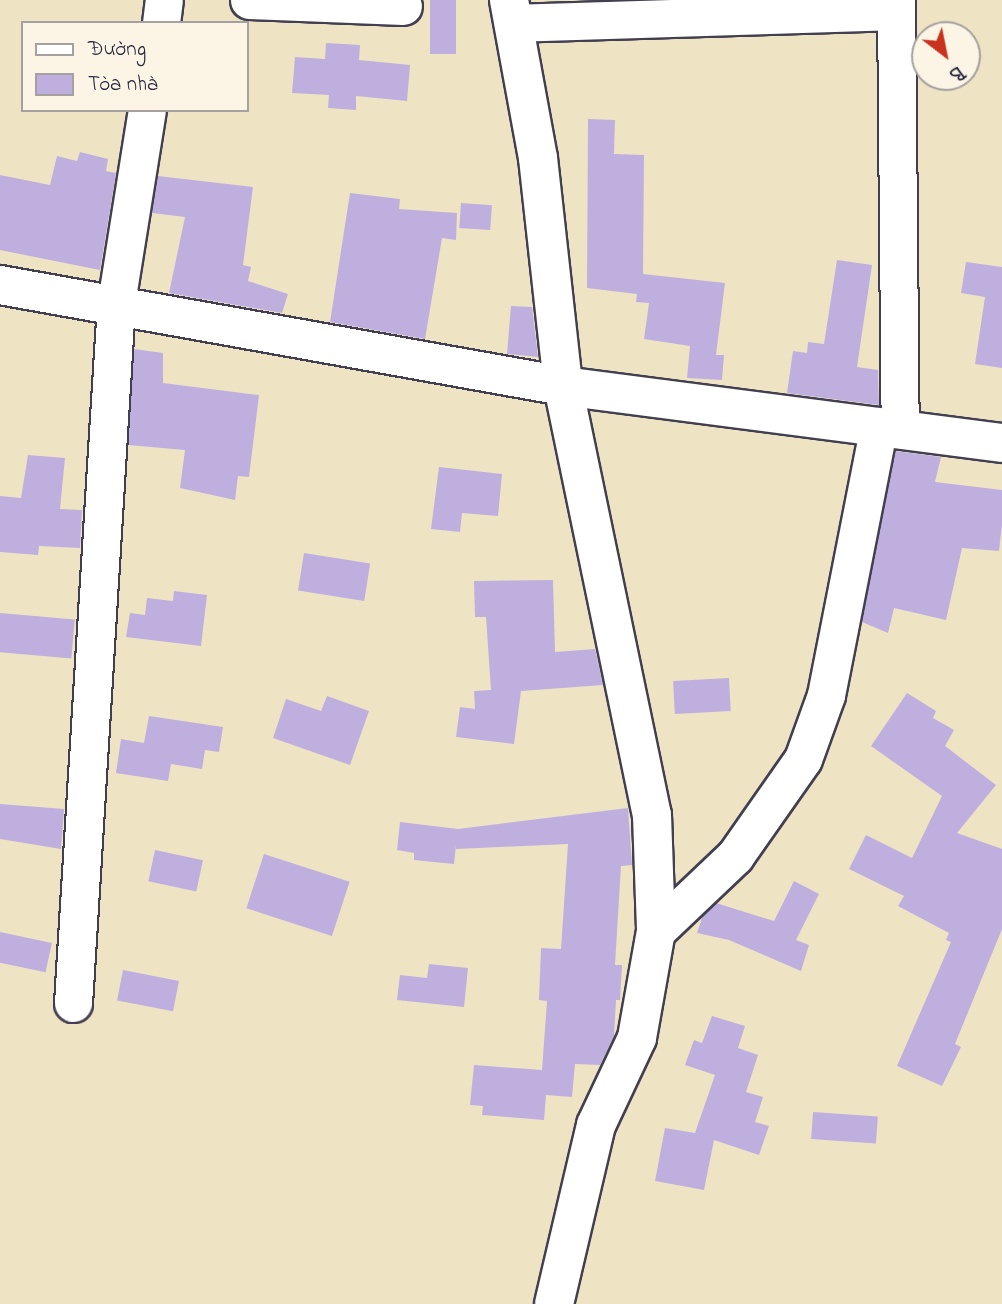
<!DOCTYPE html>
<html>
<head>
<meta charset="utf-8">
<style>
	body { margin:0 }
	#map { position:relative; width:1002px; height:1304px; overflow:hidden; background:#eee4c4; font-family:"Indie Flower",sans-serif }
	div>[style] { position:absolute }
	.building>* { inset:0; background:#bfafdf; transform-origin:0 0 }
	.roads { filter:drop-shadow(2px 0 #413f50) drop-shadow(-2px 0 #413f50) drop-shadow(0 2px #413f50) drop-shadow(0 -2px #413f50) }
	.street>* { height:37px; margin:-18.5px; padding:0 18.5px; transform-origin:18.5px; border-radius:18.5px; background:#fff }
	.secondary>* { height:38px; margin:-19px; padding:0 19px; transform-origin:19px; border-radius:19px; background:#fff }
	span { translate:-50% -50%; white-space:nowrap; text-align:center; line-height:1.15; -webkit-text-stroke:7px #fcf5e5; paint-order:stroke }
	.legend { position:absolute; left:21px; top:21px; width:228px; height:91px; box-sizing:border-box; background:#fcf5e5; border:2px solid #a5a1a1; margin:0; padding:9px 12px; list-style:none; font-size:21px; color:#22223b }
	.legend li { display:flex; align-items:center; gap:14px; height:35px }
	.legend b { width:35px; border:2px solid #a5a1a1 }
	.north { position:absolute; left:911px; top:21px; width:70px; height:70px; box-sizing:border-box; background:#fcf5e5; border:2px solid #a5a1a1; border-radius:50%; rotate:148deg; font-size:19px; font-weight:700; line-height:28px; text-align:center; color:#22223b }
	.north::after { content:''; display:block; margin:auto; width:24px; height:32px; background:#c8321e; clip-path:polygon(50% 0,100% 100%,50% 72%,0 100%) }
</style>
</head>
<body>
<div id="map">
	<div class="building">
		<i style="left:430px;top:0;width:26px;height:54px"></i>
		<i style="clip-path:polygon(326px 43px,360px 45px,359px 60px,410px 65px,407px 101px,356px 96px,356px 110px,328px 108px,329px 95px,292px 93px,295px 57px,325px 59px)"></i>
		<i style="clip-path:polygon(588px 119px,615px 120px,614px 154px,644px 155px,643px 274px,725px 283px,716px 355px,724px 355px,722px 380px,687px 378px,690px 346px,644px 339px,649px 303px,636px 302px,637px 294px,587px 288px)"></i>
		<i style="clip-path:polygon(80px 152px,108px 159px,106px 171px,116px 173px,100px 270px,0 250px,0 175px,50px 185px,57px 156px,77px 161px)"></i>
		<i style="clip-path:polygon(158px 176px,253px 187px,243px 265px,251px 267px,248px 281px,288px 294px,282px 313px,169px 293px,185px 217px,152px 213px)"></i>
		<i style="clip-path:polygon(350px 193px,400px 199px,399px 209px,457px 213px,456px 240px,442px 238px,425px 339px,330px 322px)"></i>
		<i style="left:461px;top:203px;width:31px;height:25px;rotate:4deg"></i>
		<i style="clip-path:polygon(837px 260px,872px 265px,857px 367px,878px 370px,879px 405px,787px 393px,793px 351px,807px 353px,808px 342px,824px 344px)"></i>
		<i style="clip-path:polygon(966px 262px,1002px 267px,1002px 368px,975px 364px,985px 297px,961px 293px)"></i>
		<i style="clip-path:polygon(511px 306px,532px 307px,538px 357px,507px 354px)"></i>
		<i style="clip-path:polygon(134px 349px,163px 353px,163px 383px,259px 395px,249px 477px,238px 476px,235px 500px,180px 488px,185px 450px,128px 445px)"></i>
		<i style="clip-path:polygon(895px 451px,941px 457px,935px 482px,1002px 490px,1002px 524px,999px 551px,962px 548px,946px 620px,894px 608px,888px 633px,862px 622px)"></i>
		<i style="clip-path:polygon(28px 455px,65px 458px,60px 509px,82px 510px,80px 548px,39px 546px,38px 555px,0 552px,0 496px,21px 498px)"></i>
		<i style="clip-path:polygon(439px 467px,502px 474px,498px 516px,462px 513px,460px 532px,431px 529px)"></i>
		<i style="left:304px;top:553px;width:67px;height:38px;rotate:9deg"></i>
		<i style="clip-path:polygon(553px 580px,555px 652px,595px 649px,603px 685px,521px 691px,514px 744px,456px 737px,460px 707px,475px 709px,474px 691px,491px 690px,486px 617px,475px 617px,474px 581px)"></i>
		<i style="clip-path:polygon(174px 591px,207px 595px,201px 646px,126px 637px,130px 613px,145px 615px,147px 598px,173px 601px)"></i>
		<i style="left:0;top:613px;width:75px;height:39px;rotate:5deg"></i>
		<i style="left:729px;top:678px;width:33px;height:56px;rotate:87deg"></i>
		<i style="clip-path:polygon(907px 693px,936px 711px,933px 718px,954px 730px,945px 746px,996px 785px,957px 833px,1002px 849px,1002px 929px,955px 1044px,961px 1047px,942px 1086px,897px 1066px,951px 942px,946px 940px,949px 933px,898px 906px,904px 896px,849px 869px,866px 835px,912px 858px,942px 796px,871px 746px)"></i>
		<i style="clip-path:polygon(327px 696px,369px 711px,350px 765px,273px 738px,286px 699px,321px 711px)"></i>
		<i style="clip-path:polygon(149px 716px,223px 727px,219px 752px,205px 750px,202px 769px,171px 764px,168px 781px,116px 773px,121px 739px,144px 743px)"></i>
		<i style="clip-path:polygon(0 804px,64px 809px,61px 849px,0 839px)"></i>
		<i style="clip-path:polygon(628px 808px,632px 865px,621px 866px,615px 965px,622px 965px,620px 1000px,616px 1000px,614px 1036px,600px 1065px,575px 1064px,572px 1097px,546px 1095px,544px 1120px,482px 1115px,483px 1106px,470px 1105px,474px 1065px,542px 1070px,547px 1001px,539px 1000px,541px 948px,561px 949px,568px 844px,456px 849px,456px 845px,454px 864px,414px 860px,414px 853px,397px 850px,400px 822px,458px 829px)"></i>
		<i style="left:155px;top:850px;width:49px;height:32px;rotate:12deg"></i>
		<i style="left:264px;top:854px;width:90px;height:57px;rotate:18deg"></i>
		<i style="clip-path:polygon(794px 881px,819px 894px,796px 940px,809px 945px,801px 971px,729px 940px,697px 933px,703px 915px,716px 903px,774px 921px)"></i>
		<i style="left:0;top:932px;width:53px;height:30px;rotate:12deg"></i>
		<i style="clip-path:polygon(429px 964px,468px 968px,464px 1007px,397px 1000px,400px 975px,427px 978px)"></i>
		<i style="left:123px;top:970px;width:57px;height:31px;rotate:11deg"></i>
		<i style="clip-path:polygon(712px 1016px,745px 1026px,738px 1048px,758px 1055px,746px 1092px,763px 1097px,755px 1122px,769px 1126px,759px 1155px,714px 1140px,704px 1190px,655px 1181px,665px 1128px,695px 1133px,715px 1075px,685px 1065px,694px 1040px,702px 1043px)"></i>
		<i style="left:813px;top:1112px;width:65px;height:27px;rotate:4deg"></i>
	</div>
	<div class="roads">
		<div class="street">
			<i style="left:249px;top:0;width:154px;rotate:2.2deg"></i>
			<i style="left:896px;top:0;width:429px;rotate:89.5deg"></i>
			<i style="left:161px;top:23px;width:23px;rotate:-83deg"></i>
			<i style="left:513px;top:23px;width:383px;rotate:-1.8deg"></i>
			<i style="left:656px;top:931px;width:109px;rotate:-43.5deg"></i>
			<i style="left:735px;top:856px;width:118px;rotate:-55deg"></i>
			<i style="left:803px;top:759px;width:68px;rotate:-70.2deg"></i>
			<i style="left:826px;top:695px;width:274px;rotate:-78.9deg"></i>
			<i style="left:73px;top:1003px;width:701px;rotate:-86.48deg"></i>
			<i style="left:116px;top:303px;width:195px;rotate:-80.9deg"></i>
		</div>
		<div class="secondary">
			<i style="left:509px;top:0;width:161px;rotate:79.6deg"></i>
			<i style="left:538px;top:158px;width:229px;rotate:83.7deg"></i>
			<i style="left:563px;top:386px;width:438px;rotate:78.3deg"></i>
			<i style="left:652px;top:815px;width:116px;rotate:88deg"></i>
			<i style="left:656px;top:931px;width:109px;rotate:100.1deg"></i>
			<i style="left:637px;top:1038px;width:96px;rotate:115.2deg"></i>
			<i style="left:596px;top:1125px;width:184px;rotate:103.2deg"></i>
			<i style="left:0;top:285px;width:572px;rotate:10.17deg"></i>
			<i style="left:563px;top:386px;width:443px;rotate:7.4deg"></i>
		</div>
	</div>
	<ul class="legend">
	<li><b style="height:9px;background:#fff"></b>Đường</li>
	<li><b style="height:19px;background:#bfafdf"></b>Tòa nhà</li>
	</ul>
	<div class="north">B</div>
</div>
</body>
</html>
